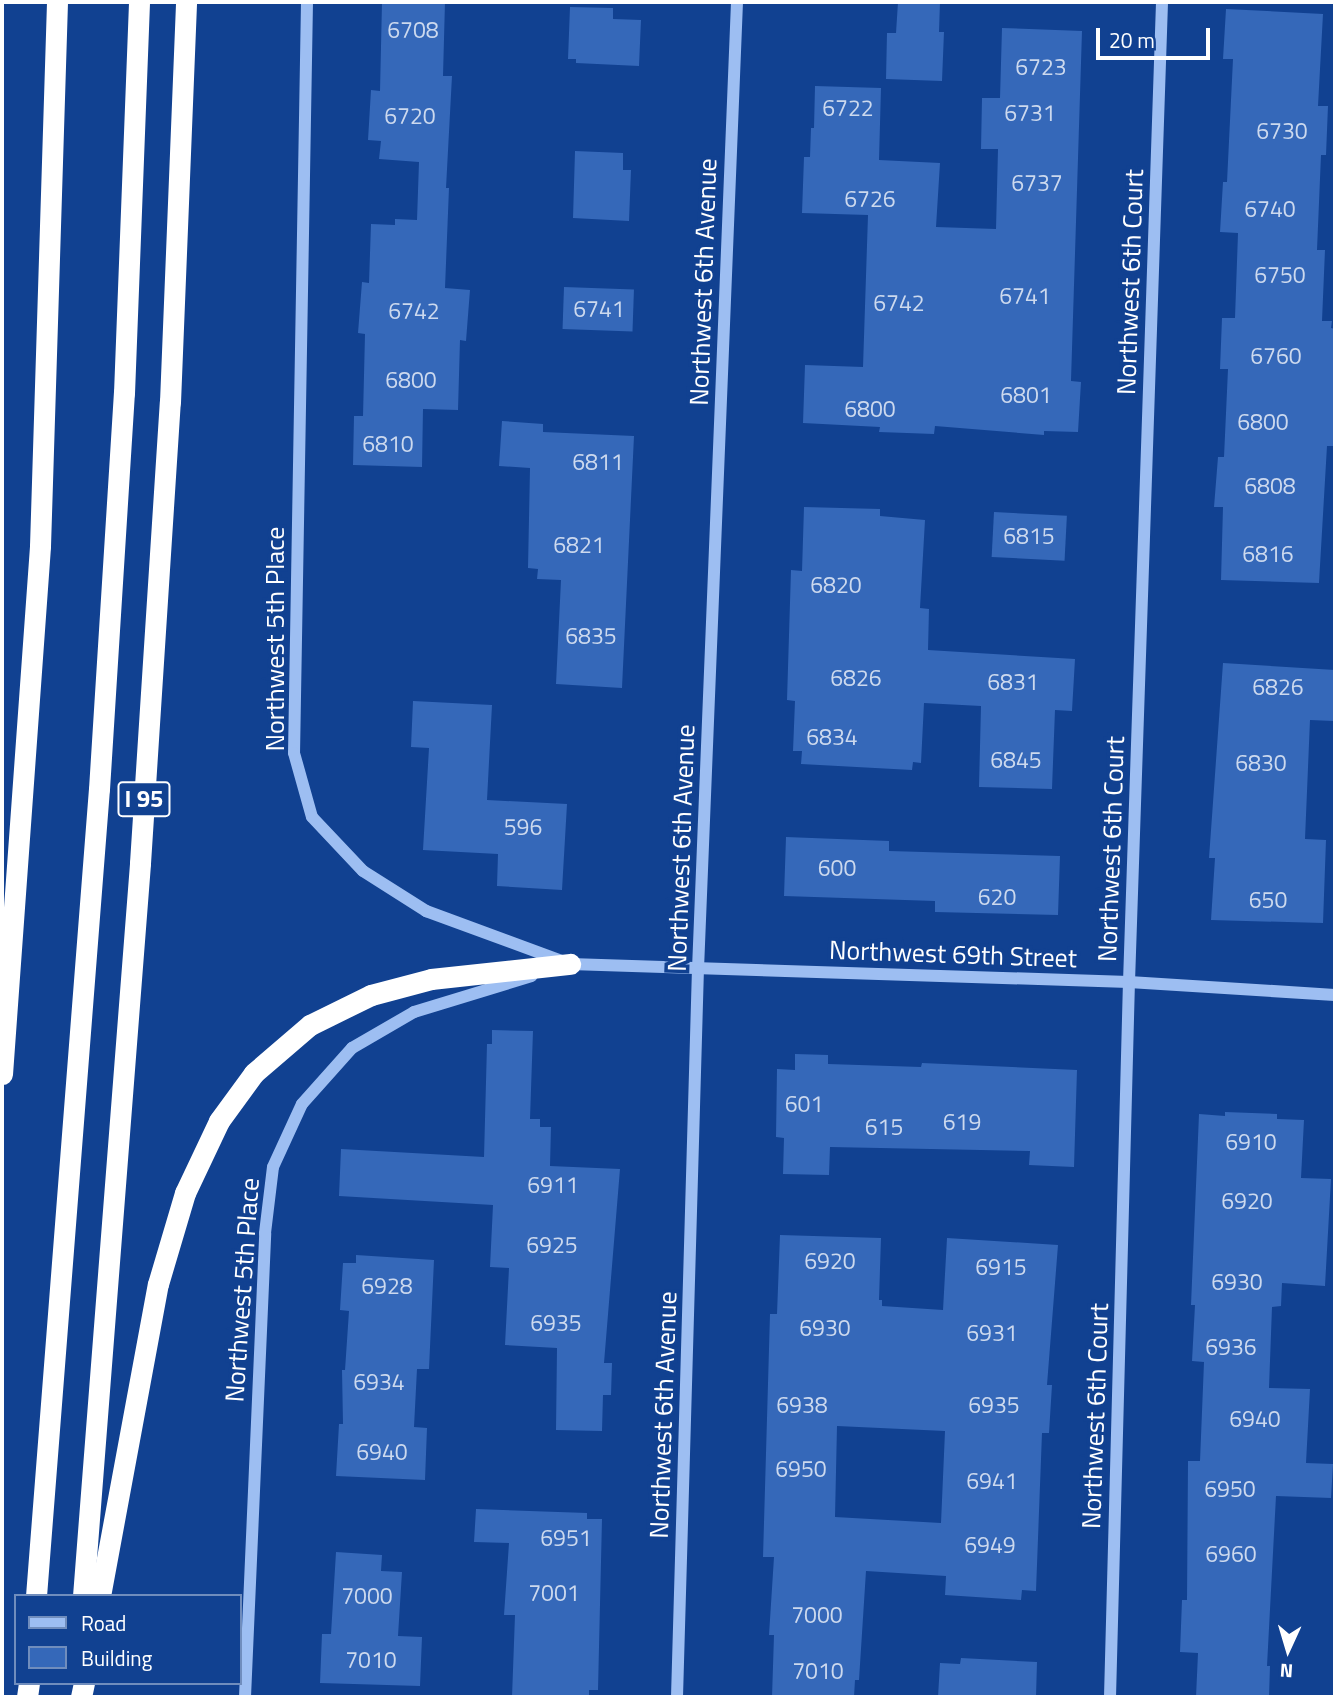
<!DOCTYPE html>
<html>
<head>
<meta charset="utf-8">
<style>
	body { margin:0 }
	#map { position:relative; width:1337px; height:1699px; overflow:hidden; background:#114191; font-family:"Titillium Web",sans-serif }
	div>[style] { position:absolute }
	.building>* { inset:0; background:#3568b9; transform-origin:0 0 }
	.minor>* { height:12px; margin:-6px; padding:0 6px; transform-origin:6px; border-radius:6px; background:#9dbef2 }
	.highway>* { height:21px; margin:-10.5px; padding:0 10.5px; transform-origin:10.5px; border-radius:10.5px; background:#fff }
	span { translate:-50% -50%; white-space:nowrap; text-align:center; line-height:1.15; -webkit-text-stroke:7px #114191; paint-order:stroke }
	.number-label { font-size:23px; color:#ccd9ee }
	.number-label span { -webkit-text-stroke-width:0 }
	.shield-label span { padding:2px 5px; background:#114191; border:2px solid; border-radius:5px; -webkit-text-stroke-width:0 }
	.shield-label { font-size:24px; color:#fff; font-weight:700 }
	.street-label { font-size:26px; color:#fff }
	.frame { position:absolute; inset:0; border:4px solid #fff; pointer-events:none }
	.legend { position:absolute; left:14px; top:1594px; width:228px; height:91px; box-sizing:border-box; background:#114191; border:2px solid #708dbd; margin:0; padding:9px 12px; list-style:none; font-size:21px; color:#fff }
	.legend li { display:flex; align-items:center; gap:14px; height:35px }
	.legend b { width:35px; border:2px solid #708dbd }
	.north { position:absolute; left:1253px; top:1615px; width:70px; height:70px; -webkit-text-stroke:5px #114191; paint-order:stroke; rotate:184deg; font-size:19px; font-weight:700; line-height:28px; text-align:center; color:#fff }
	.north::after { content:''; display:block; margin:auto; width:24px; height:32px; background:#fff; clip-path:polygon(50% 0,100% 100%,50% 72%,0 100%) }
	.scale { position:absolute; left:1096px; top:28px; width:114px; height:32px; box-sizing:border-box; border:4px solid #fff; border-top:0; padding-left:9px; font-size:21px; line-height:24px; white-space:nowrap; color:#fff; -webkit-text-stroke:5px #114191; paint-order:stroke }
</style>
</head>
<body>
<div id="map">
	<div class="building">
		<i style="clip-path:polygon(382px 2px,445px 2px,443px 76px,452px 76px,446px 188px,449px 188px,445px 288px,470px 290px,466px 341px,460px 340px,458px 410px,423px 409px,422px 467px,353px 465px,354px 416px,363px 416px,365px 334px,358px 333px,362px 282px,369px 283px,371px 224px,395px 225px,395px 219px,417px 220px,419px 162px,379px 159px,381px 141px,368px 140px,371px 90px,380px 91px)"></i>
		<i style="clip-path:polygon(898px 2px,940px 2px,939px 32px,944px 32px,942px 81px,886px 79px,887px 33px,896px 33px)"></i>
		<i style="clip-path:polygon(570px 7px,613px 8px,613px 19px,641px 20px,639px 66px,576px 63px,576px 59px,568px 59px)"></i>
		<i style="clip-path:polygon(1226px 9px,1323px 14px,1318px 106px,1328px 106px,1326px 155px,1321px 155px,1317px 250px,1325px 250px,1322px 321px,1332px 321px,1331px 328px,1335px 329px,1335px 446px,1327px 446px,1319px 583px,1221px 580px,1223px 507px,1214px 507px,1218px 457px,1224px 457px,1228px 369px,1220px 369px,1222px 318px,1235px 318px,1238px 233px,1220px 232px,1223px 182px,1227px 182px,1233px 59px,1223px 59px)"></i>
		<i style="clip-path:polygon(1002px 28px,1082px 31px,1071px 381px,1081px 382px,1078px 432px,1044px 431px,1044px 435px,935px 426px,934px 434px,907px 433px,879px 432px,880px 427px,803px 423px,805px 365px,863px 367px,868px 215px,802px 213px,804px 157px,810px 157px,811px 128px,814px 128px,815px 86px,881px 88px,879px 160px,940px 163px,936px 227px,996px 229px,998px 149px,981px 149px,982px 98px,1000px 98px)"></i>
		<i style="clip-path:polygon(575px 151px,623px 153px,623px 170px,631px 170px,629px 221px,573px 218px)"></i>
		<i style="left:564px;top:287px;width:70px;height:42px;rotate:2deg"></i>
		<i style="clip-path:polygon(502px 421px,543px 424px,543px 432px,634px 436px,622px 688px,556px 684px,561px 580px,537px 579px,538px 569px,528px 568px,530px 468px,499px 466px)"></i>
		<i style="clip-path:polygon(804px 507px,880px 509px,880px 516px,925px 520px,920px 608px,929px 609px,928px 650px,1075px 659px,1072px 711px,1055px 710px,1052px 789px,979px 787px,981px 706px,924px 703px,921px 763px,913px 762px,912px 770px,801px 764px,802px 751px,793px 751px,795px 701px,787px 700px,791px 570px,802px 571px)"></i>
		<i style="left:994px;top:512px;width:73px;height:45px;rotate:3deg"></i>
		<i style="clip-path:polygon(1223px 663px,1335px 670px,1334px 721px,1310px 720px,1305px 839px,1326px 840px,1323px 923px,1211px 920px,1215px 858px,1209px 858px)"></i>
		<i style="clip-path:polygon(413px 701px,492px 705px,487px 800px,567px 804px,562px 890px,497px 886px,498px 854px,423px 850px,429px 748px,411px 747px)"></i>
		<i style="clip-path:polygon(786px 837px,889px 841px,889px 851px,1060px 856px,1058px 915px,935px 912px,935px 901px,784px 896px)"></i>
		<i style="clip-path:polygon(492px 1030px,533px 1031px,530px 1119px,540px 1119px,540px 1127px,551px 1127px,550px 1166px,620px 1169px,604px 1363px,612px 1363px,611px 1395px,603px 1395px,602px 1431px,556px 1430px,557px 1348px,505px 1345px,509px 1268px,490px 1267px,493px 1205px,339px 1196px,341px 1149px,484px 1157px,487px 1044px,492px 1044px)"></i>
		<i style="clip-path:polygon(795px 1054px,828px 1055px,828px 1064px,921px 1067px,922px 1063px,1077px 1070px,1074px 1167px,1029px 1165px,1030px 1151px,830px 1147px,829px 1175px,783px 1174px,784px 1138px,776px 1137px,777px 1069px,795px 1070px)"></i>
		<i style="clip-path:polygon(1225px 1112px,1277px 1114px,1277px 1119px,1304px 1120px,1301px 1178px,1331px 1179px,1325px 1286px,1282px 1283px,1281px 1306px,1272px 1307px,1269px 1388px,1310px 1389px,1306px 1463px,1333px 1464px,1331px 1498px,1276px 1496px,1267px 1666px,1270px 1666px,1269px 1697px,1196px 1697px,1198px 1653px,1180px 1652px,1182px 1600px,1187px 1600px,1188px 1461px,1200px 1461px,1204px 1362px,1192px 1361px,1195px 1305px,1191px 1305px,1199px 1114px,1225px 1116px)"></i>
		<i style="clip-path:polygon(evenodd,780px 1235px,881px 1238px,879px 1300px,882px 1300px,882px 1306px,943px 1310px,947px 1238px,1058px 1245px,1047px 1385px,1052px 1385px,1049px 1433px,1042px 1433px,1036px 1591px,1022px 1590px,1021px 1600px,945px 1595px,946px 1576px,866px 1571px,859px 1680px,855px 1680px,854px 1697px,772px 1697px,774px 1635px,769px 1635px,774px 1557px,763px 1557px,770px 1314px,777px 1314px,780px 1235px,837px 1426px,945px 1431px,941px 1523px,835px 1517px,837px 1426px)"></i>
		<i style="clip-path:polygon(356px 1255px,434px 1260px,429px 1369px,417px 1369px,414px 1427px,427px 1428px,425px 1480px,336px 1476px,339px 1424px,343px 1424px,342px 1370px,345px 1370px,349px 1311px,340px 1310px,343px 1263px,356px 1263px)"></i>
		<i style="clip-path:polygon(476px 1509px,587px 1513px,587px 1519px,602px 1519px,598px 1690px,589px 1690px,589px 1697px,512px 1697px,515px 1615px,504px 1615px,509px 1543px,474px 1542px)"></i>
		<i style="clip-path:polygon(336px 1552px,382px 1555px,381px 1571px,402px 1572px,398px 1636px,422px 1637px,420px 1686px,320px 1683px,322px 1634px,331px 1634px)"></i>
		<i style="clip-path:polygon(961px 1658px,1037px 1662px,1036px 1697px,938px 1697px,940px 1663px,960px 1664px)"></i>
	</div>
	<div class="minor">
		<i style="left:307px;top:2px;width:751px;rotate:90.99deg"></i>
		<i style="left:294px;top:753px;width:66px;rotate:74.3deg"></i>
		<i style="left:312px;top:817px;width:74px;rotate:46.6deg"></i>
		<i style="left:363px;top:871px;width:75px;rotate:32.4deg"></i>
		<i style="left:426px;top:911px;width:153px;rotate:20.2deg"></i>
		<i style="left:570px;top:964px;width:559px;rotate:1.84deg"></i>
		<i style="left:1129px;top:982px;width:206px;rotate:3.6deg"></i>
		<i style="left:245px;top:1697px;width:464px;rotate:-87.5deg"></i>
		<i style="left:265px;top:1233px;width:66px;rotate:-83.1deg"></i>
		<i style="left:273px;top:1167px;width:69px;rotate:-65.3deg"></i>
		<i style="left:302px;top:1104px;width:75px;rotate:-48.2deg"></i>
		<i style="left:352px;top:1048px;width:72px;rotate:-30.1deg"></i>
		<i style="left:414px;top:1012px;width:123px;rotate:-17deg"></i>
		<i style="left:677px;top:1697px;width:728px;rotate:-88.35deg"></i>
		<i style="left:698px;top:969px;width:968px;rotate:-87.69deg"></i>
		<i style="left:1110px;top:1697px;width:715px;rotate:-88.48deg"></i>
		<i style="left:1129px;top:982px;width:981px;rotate:-88.07deg"></i>
	</div>
	<div class="highway">
		<i style="left:2px;top:1074px;width:529px;rotate:-85.88deg"></i>
		<i style="left:40px;top:546px;width:544px;rotate:-88.21deg"></i>
		<i style="left:36px;top:1596px;width:809px;rotate:-85.54deg"></i>
		<i style="left:99px;top:789px;width:397px;rotate:-86.4deg"></i>
		<i style="left:124px;top:393px;width:391px;rotate:-87.8deg"></i>
		<i style="left:83px;top:1596px;width:735px;rotate:-85.55deg"></i>
		<i style="left:140px;top:863px;width:462px;rotate:-86.3deg"></i>
		<i style="left:170px;top:402px;width:400px;rotate:-87.7deg"></i>
		<i style="left:100px;top:1596px;width:317px;rotate:-79.5deg"></i>
		<i style="left:158px;top:1284px;width:95px;rotate:-73.5deg"></i>
		<i style="left:185px;top:1193px;width:80px;rotate:-64.7deg"></i>
		<i style="left:219px;top:1121px;width:59px;rotate:-53.9deg"></i>
		<i style="left:254px;top:1073px;width:74px;rotate:-40.6deg"></i>
		<i style="left:310px;top:1025px;width:68px;rotate:-26.2deg"></i>
		<i style="left:371px;top:995px;width:62px;rotate:-14.9deg"></i>
		<i style="left:431px;top:979px;width:140px;rotate:-6.2deg"></i>
		<i style="left:27px;top:1697px;width:14px;rotate:-82deg"></i>
		<i style="left:81px;top:1697px;width:14px;rotate:-78deg"></i>
	</div>
	<div class="number-label">
		<span style="left:413px;top:30px">6708</span>
		<span style="left:1041px;top:67px">6723</span>
		<span style="left:848px;top:108px">6722</span>
		<span style="left:1030px;top:113px">6731</span>
		<span style="left:410px;top:116px">6720</span>
		<span style="left:1282px;top:131px">6730</span>
		<span style="left:1037px;top:183px">6737</span>
		<span style="left:870px;top:199px">6726</span>
		<span style="left:1270px;top:209px">6740</span>
		<span style="left:1280px;top:275px">6750</span>
		<span style="left:1025px;top:296px">6741</span>
		<span style="left:899px;top:303px">6742</span>
		<span style="left:599px;top:309px">6741</span>
		<span style="left:414px;top:311px">6742</span>
		<span style="left:1276px;top:356px">6760</span>
		<span style="left:411px;top:380px">6800</span>
		<span style="left:1026px;top:395px">6801</span>
		<span style="left:870px;top:409px">6800</span>
		<span style="left:1263px;top:422px">6800</span>
		<span style="left:388px;top:444px">6810</span>
		<span style="left:598px;top:462px">6811</span>
		<span style="left:1270px;top:486px">6808</span>
		<span style="left:1029px;top:536px">6815</span>
		<span style="left:579px;top:545px">6821</span>
		<span style="left:1268px;top:554px">6816</span>
		<span style="left:836px;top:585px">6820</span>
		<span style="left:591px;top:636px">6835</span>
		<span style="left:856px;top:678px">6826</span>
		<span style="left:1013px;top:682px">6831</span>
		<span style="left:1278px;top:687px">6826</span>
		<span style="left:832px;top:737px">6834</span>
		<span style="left:1016px;top:760px">6845</span>
		<span style="left:1261px;top:763px">6830</span>
		<span style="left:523px;top:827px">596</span>
		<span style="left:837px;top:868px">600</span>
		<span style="left:997px;top:897px">620</span>
		<span style="left:1268px;top:900px">650</span>
		<span style="left:804px;top:1104px">601</span>
		<span style="left:962px;top:1122px">619</span>
		<span style="left:884px;top:1127px">615</span>
		<span style="left:1251px;top:1142px">6910</span>
		<span style="left:553px;top:1185px">6911</span>
		<span style="left:1247px;top:1201px">6920</span>
		<span style="left:552px;top:1245px">6925</span>
		<span style="left:830px;top:1261px">6920</span>
		<span style="left:1001px;top:1267px">6915</span>
		<span style="left:1237px;top:1282px">6930</span>
		<span style="left:387px;top:1286px">6928</span>
		<span style="left:556px;top:1323px">6935</span>
		<span style="left:825px;top:1328px">6930</span>
		<span style="left:992px;top:1333px">6931</span>
		<span style="left:1231px;top:1347px">6936</span>
		<span style="left:379px;top:1382px">6934</span>
		<span style="left:802px;top:1405px">6938</span>
		<span style="left:994px;top:1405px">6935</span>
		<span style="left:1255px;top:1419px">6940</span>
		<span style="left:382px;top:1452px">6940</span>
		<span style="left:801px;top:1469px">6950</span>
		<span style="left:992px;top:1481px">6941</span>
		<span style="left:1230px;top:1489px">6950</span>
		<span style="left:566px;top:1538px">6951</span>
		<span style="left:990px;top:1545px">6949</span>
		<span style="left:1231px;top:1554px">6960</span>
		<span style="left:554px;top:1593px">7001</span>
		<span style="left:367px;top:1596px">7000</span>
		<span style="left:817px;top:1615px">7000</span>
		<span style="left:371px;top:1660px">7010</span>
		<span style="left:818px;top:1671px">7010</span>
	</div>
	<div class="shield-label">
		<span style="left:144px;top:799px">I 95</span>
	</div>
	<div class="street-label">
		<span style="left:703px;top:282px;rotate:-88deg">Northwest 6th Avenue</span>
		<span style="left:1130px;top:282px;rotate:-88deg">Northwest 6th Court</span>
		<span style="left:275px;top:639px;rotate:-90deg">Northwest 5th Place</span>
		<span style="left:681px;top:848px;rotate:-88deg">Northwest 6th Avenue</span>
		<span style="left:1111px;top:849px;rotate:-88deg">Northwest 6th Court</span>
		<span style="left:953px;top:954px;rotate:2deg">Northwest 69th Street</span>
		<span style="left:242px;top:1290px;rotate:-86deg">Northwest 5th Place</span>
		<span style="left:663px;top:1415px;rotate:-88deg">Northwest 6th Avenue</span>
		<span style="left:1095px;top:1416px;rotate:-88deg">Northwest 6th Court</span>
	</div>
	<div class="frame"></div>
	<ul class="legend">
	<li><b style="height:9px;background:#9dbef2"></b>Road</li>
	<li><b style="height:19px;background:#3568b9"></b>Building</li>
	</ul>
	<div class="north">N</div>
	<div class="scale">20 m</div>
</div>
</body>
</html>
